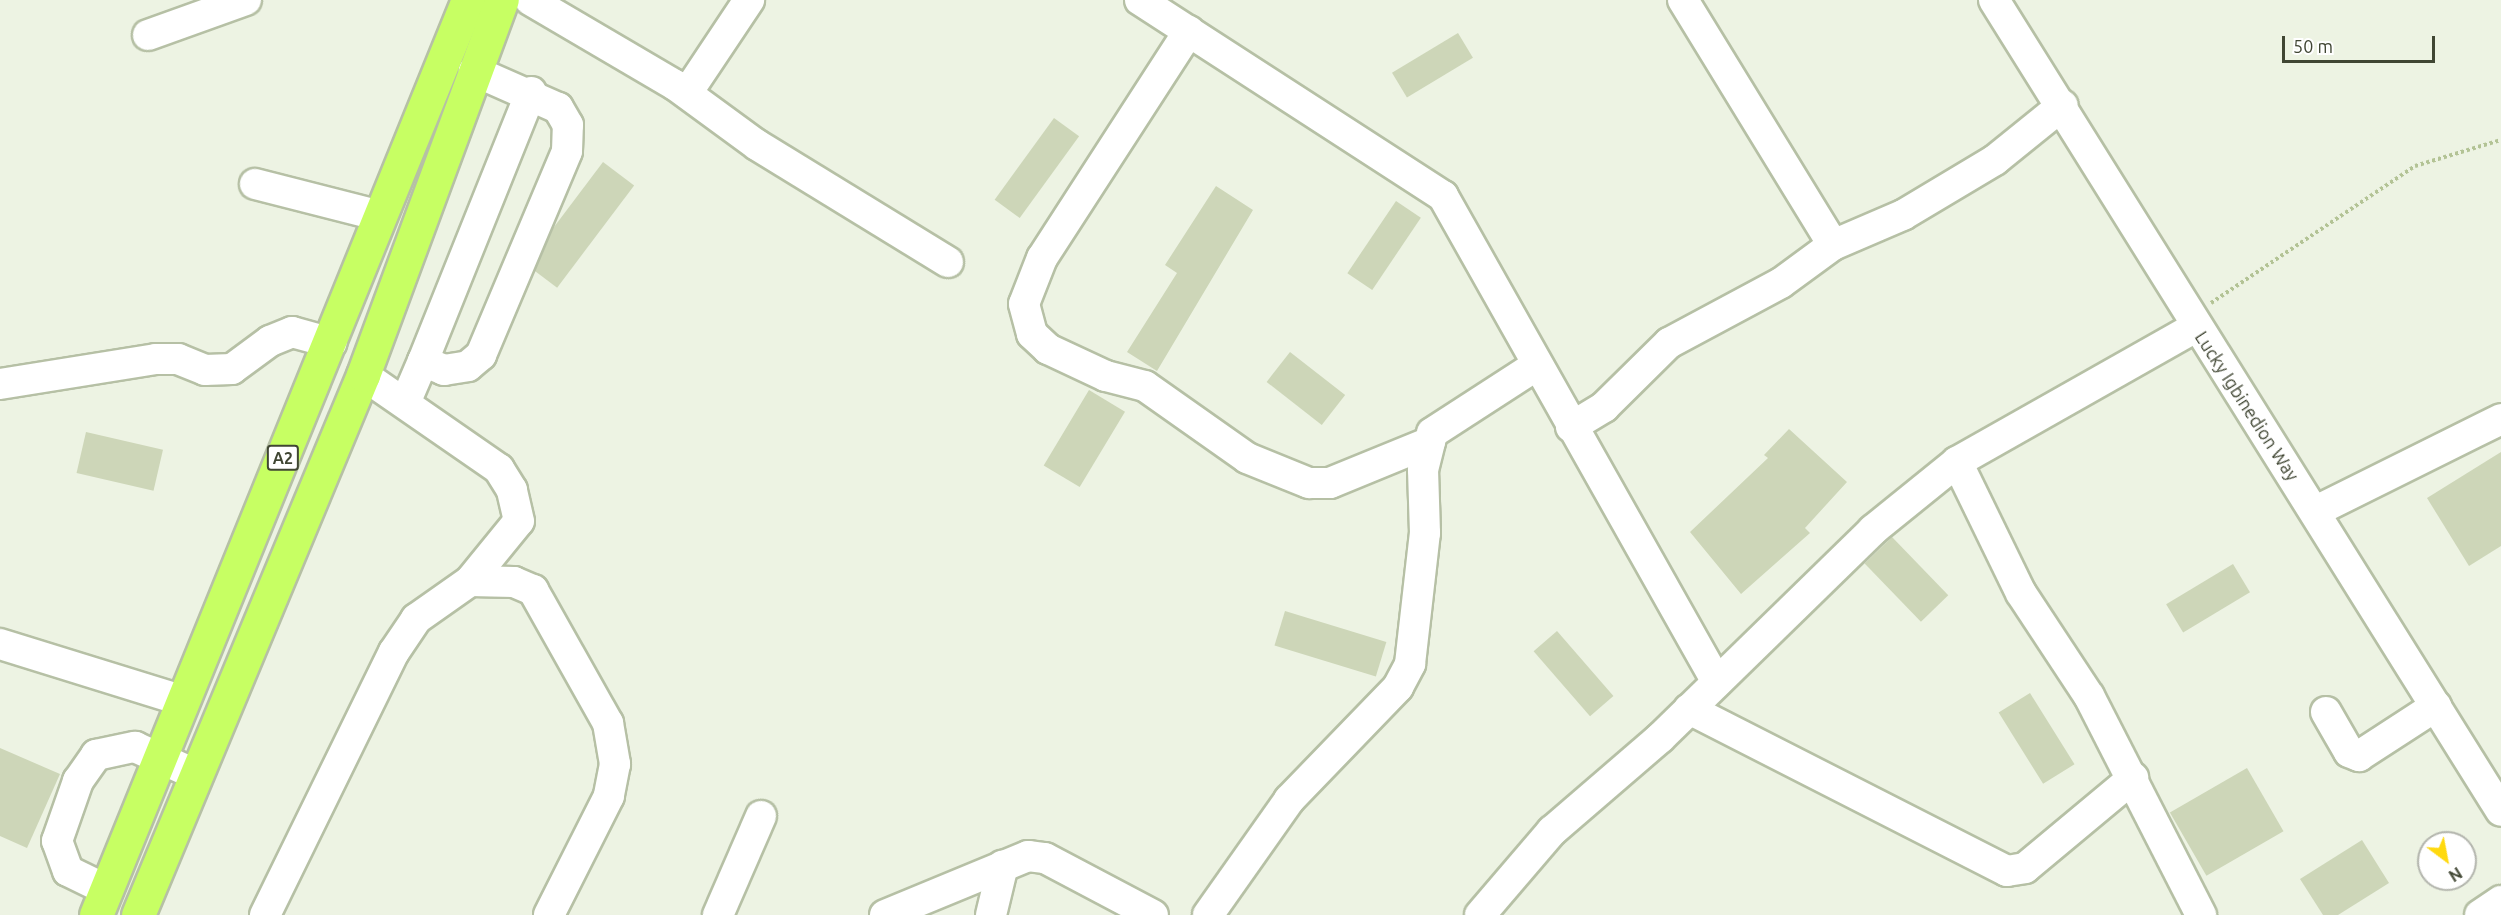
<!DOCTYPE html>
<html>
<head>
<meta charset="utf-8">
<style>
	body { margin:0 }
	#map { position:relative; width:2501px; height:915px; overflow:hidden; background:#edf3e3; font-family:Ubuntu,sans-serif }
	div>[style] { position:absolute }
	.building>* { inset:0; background:#cdd6b8; transform-origin:0 0 }
	.path>* { height:4px; margin-top:-2px; transform-origin:0; background:repeating-linear-gradient(90deg,#b3c395 0 3px,transparent 0 6px) }
	.roads { filter:drop-shadow(2px 0 #b6c0a5) drop-shadow(-2px 0 #b6c0a5) drop-shadow(0 2px #b6c0a5) drop-shadow(0 -2px #b6c0a5) }
	.minor>* { height:30px; margin:-15px; padding:0 15px; transform-origin:15px; border-radius:15px; background:#fff }
	.highway>* { height:33px; margin:-16.5px; padding:0 16.5px; transform-origin:16.5px; border-radius:16.5px; background:#c7ff63 }
	span { translate:-50% -50%; white-space:nowrap; text-align:center; line-height:1.15; -webkit-text-stroke:5px #fff; paint-order:stroke }
	.shield-label span { padding:2px 4px; background:#fff; border:2px solid; border-radius:4px; -webkit-text-stroke-width:0 }
	.shield-label { font-size:16px; color:#404633; font-weight:700 }
	.street-label { font-size:18px; color:#404633 }
	.north { position:absolute; left:2417px; top:831px; width:60px; height:60px; box-sizing:border-box; background:#fff; border:2px solid #b3b5ad; border-radius:50%; rotate:148deg; font-size:16px; font-weight:700; line-height:24px; text-align:center; color:#404633 }
	.north::after { content:''; display:block; margin:auto; width:21px; height:27px; background:#ffd90f; clip-path:polygon(50% 0,100% 100%,50% 72%,0 100%) }
	.scale { position:absolute; left:2282px; top:36px; width:153px; height:27px; box-sizing:border-box; border:3px solid #404633; border-top:0; padding-left:8px; font-size:18px; line-height:21px; white-space:nowrap; color:#404633; -webkit-text-stroke:4px #fff; paint-order:stroke }
</style>
</head>
<body>
<div id="map">
	<div class="building">
		<i style="left:1458px;top:33px;width:29px;height:77px;rotate:59deg"></i>
		<i style="left:1054px;top:118px;width:31px;height:101px;rotate:36deg"></i>
		<i style="left:603px;top:162px;width:39px;height:128px;rotate:37deg"></i>
		<i style="clip-path:polygon(1216px 186px,1253px 210px,1157px 371px,1127px 352px,1177px 273px,1165px 265px)"></i>
		<i style="left:1396px;top:201px;width:30px;height:87px;rotate:34deg"></i>
		<i style="left:1290px;top:352px;width:70px;height:38px;rotate:38deg"></i>
		<i style="left:1089px;top:390px;width:42px;height:88px;rotate:31deg"></i>
		<i style="clip-path:polygon(1789px 429px,1847px 482px,1805px 528px,1810px 533px,1741px 594px,1690px 532px,1768px 458px,1764px 455px)"></i>
		<i style="left:86px;top:432px;width:79px;height:42px;rotate:13deg"></i>
		<i style="clip-path:polygon(2501px 452px,2501px 546px,2469px 566px,2427px 498px)"></i>
		<i style="left:1892px;top:537px;width:81px;height:38px;rotate:46deg"></i>
		<i style="left:2233px;top:564px;width:33px;height:78px;rotate:59deg"></i>
		<i style="left:1285px;top:611px;width:106px;height:36px;rotate:17deg"></i>
		<i style="left:1557px;top:631px;width:86px;height:31px;rotate:49deg"></i>
		<i style="left:2030px;top:693px;width:84px;height:37px;rotate:58deg"></i>
		<i style="clip-path:polygon(0 748px,60px 774px,27px 848px,0 836px)"></i>
		<i style="left:2247px;top:768px;width:73px;height:89px;rotate:60deg"></i>
		<i style="clip-path:polygon(2362px 840px,2389px 883px,2338px 915px,2323px 915px,2300px 879px)"></i>
	</div>
	<div class="path">
		<i style="left:2211px;top:303px;width:246px;rotate:-33.9deg"></i>
		<i style="left:2415px;top:166px;width:90px;rotate:-16.8deg"></i>
	</div>
	<div class="roads">
		<div class="minor">
			<i style="left:530px;top:0;width:168px;rotate:30.4deg"></i>
			<i style="left:675px;top:85px;width:102px;rotate:36.2deg"></i>
			<i style="left:757px;top:145px;width:224px;rotate:31.5deg"></i>
			<i style="left:1140px;top:0;width:361px;rotate:32.9deg"></i>
			<i style="left:1443px;top:196px;width:558px;rotate:60.59deg"></i>
			<i style="left:1683px;top:0;width:287px;rotate:58.5deg"></i>
			<i style="left:1994px;top:0;width:956px;rotate:57.99deg"></i>
			<i style="left:1189px;top:31px;width:270px;rotate:122.9deg"></i>
			<i style="left:1042px;top:258px;width:49px;rotate:111.4deg"></i>
			<i style="left:1024px;top:304px;width:31px;rotate:75deg"></i>
			<i style="left:1032px;top:334px;width:22px;rotate:43deg"></i>
			<i style="left:1048px;top:349px;width:64px;rotate:25deg"></i>
			<i style="left:1106px;top:376px;width:40px;rotate:14.4deg"></i>
			<i style="left:1145px;top:386px;width:125px;rotate:35.2deg"></i>
			<i style="left:1247px;top:458px;width:67px;rotate:22deg"></i>
			<i style="left:1309px;top:483px;width:21px"></i>
			<i style="left:1330px;top:483px;width:108px;rotate:-22.3deg"></i>
			<i style="left:148px;top:35px;width:104px;rotate:-19.7deg"></i>
			<i style="left:687px;top:93px;width:112px;rotate:-56.3deg"></i>
			<i style="left:255px;top:184px;width:130px;rotate:14.3deg"></i>
			<i style="left:423px;top:361px;width:290px;rotate:-68.1deg"></i>
			<i style="left:0;top:384px;width:158px;rotate:-9.1deg"></i>
			<i style="left:156px;top:359px;width:22px"></i>
			<i style="left:178px;top:359px;width:29px;rotate:22deg"></i>
			<i style="left:205px;top:370px;width:27px;rotate:-2deg"></i>
			<i style="left:232px;top:369px;width:47px;rotate:-36.4deg"></i>
			<i style="left:270px;top:341px;width:24px;rotate:-22deg"></i>
			<i style="left:292px;top:332px;width:41px;rotate:15.4deg"></i>
			<i style="left:405px;top:403px;width:46px;rotate:-66.8deg"></i>
			<i style="left:423px;top:361px;width:23px;rotate:23deg"></i>
			<i style="left:444px;top:370px;width:24px;rotate:-9deg"></i>
			<i style="left:468px;top:366px;width:17px;rotate:-40deg"></i>
			<i style="left:481px;top:355px;width:221px;rotate:-67.1deg"></i>
			<i style="left:567px;top:151px;width:26px;rotate:-88deg"></i>
			<i style="left:568px;top:125px;width:20px;rotate:-120deg"></i>
			<i style="left:558px;top:108px;width:92px;rotate:-156.2deg"></i>
			<i style="left:1571px;top:427px;width:39px;rotate:-31deg"></i>
			<i style="left:1604px;top:407px;width:91px;rotate:-44.6deg"></i>
			<i style="left:1669px;top:343px;width:127px;rotate:-28.2deg"></i>
			<i style="left:1781px;top:283px;width:64px;rotate:-36.2deg"></i>
			<i style="left:1833px;top:245px;width:76px;rotate:-23.2deg"></i>
			<i style="left:1903px;top:215px;width:107px;rotate:-30.9deg"></i>
			<i style="left:1995px;top:160px;width:87px;rotate:-39deg"></i>
			<i style="left:1957px;top:462px;width:146px;rotate:64deg"></i>
			<i style="left:2021px;top:593px;width:123px;rotate:56.6deg"></i>
			<i style="left:2089px;top:696px;width:246px;rotate:62.9deg"></i>
			<i style="left:2316px;top:511px;width:207px;rotate:-26.4deg"></i>
			<i style="left:470px;top:581px;width:44px;rotate:1.3deg"></i>
			<i style="left:514px;top:582px;width:21px;rotate:23deg"></i>
			<i style="left:533px;top:590px;width:153px;rotate:60.6deg"></i>
			<i style="left:608px;top:723px;width:42px;rotate:80.3deg"></i>
			<i style="left:615px;top:764px;width:33px;rotate:101deg"></i>
			<i style="left:609px;top:796px;width:133px;rotate:116.8deg"></i>
			<i style="left:0;top:644px;width:189px;rotate:17.2deg"></i>
			<i style="left:1689px;top:709px;width:357px;rotate:27deg"></i>
			<i style="left:2007px;top:871px;width:18px;rotate:-9deg"></i>
			<i style="left:2025px;top:868px;width:141px;rotate:-39.8deg"></i>
			<i style="left:2326px;top:712px;width:46px;rotate:60.1deg"></i>
			<i style="left:2349px;top:752px;width:11px;rotate:22deg"></i>
			<i style="left:2359px;top:756px;width:92px;rotate:-33deg"></i>
			<i style="left:105px;top:889px;width:41px;rotate:-154.1deg"></i>
			<i style="left:68px;top:871px;width:32px;rotate:-110deg"></i>
			<i style="left:57px;top:841px;width:64px;rotate:-70.7deg"></i>
			<i style="left:78px;top:781px;width:32px;rotate:-55deg"></i>
			<i style="left:96px;top:755px;width:40px;rotate:-12deg"></i>
			<i style="left:135px;top:747px;width:68px;rotate:24.3deg"></i>
			<i style="left:265px;top:915px;width:293px;rotate:-63.9deg"></i>
			<i style="left:394px;top:652px;width:40px;rotate:-56deg"></i>
			<i style="left:416px;top:619px;width:66px;rotate:-35.1deg"></i>
			<i style="left:470px;top:581px;width:77px;rotate:-50.8deg"></i>
			<i style="left:519px;top:521px;width:32px;rotate:-103deg"></i>
			<i style="left:512px;top:490px;width:25px;rotate:-122deg"></i>
			<i style="left:499px;top:469px;width:165px;rotate:-145.3deg"></i>
			<i style="left:718px;top:915px;width:108px;rotate:-66.5deg"></i>
			<i style="left:885px;top:915px;width:155px;rotate:-22.4deg"></i>
			<i style="left:1028px;top:856px;width:17px;rotate:7deg"></i>
			<i style="left:1045px;top:858px;width:122px;rotate:27.8deg"></i>
			<i style="left:991px;top:915px;width:51px;rotate:-76.5deg"></i>
			<i style="left:1208px;top:915px;width:141px;rotate:-54.8deg"></i>
			<i style="left:1289px;top:800px;width:157px;rotate:-46deg"></i>
			<i style="left:1398px;top:687px;width:26px;rotate:-62deg"></i>
			<i style="left:1410px;top:664px;width:132px;rotate:-83.5deg"></i>
			<i style="left:1425px;top:533px;width:63px;rotate:-91.8deg"></i>
			<i style="left:1423px;top:470px;width:38px;rotate:-76deg"></i>
			<i style="left:1432px;top:433px;width:125px;rotate:-32.9deg"></i>
			<i style="left:1480px;top:915px;width:111px;rotate:-49.4deg"></i>
			<i style="left:1552px;top:831px;width:143px;rotate:-40.7deg"></i>
			<i style="left:1660px;top:738px;width:298px;rotate:-44.3deg"></i>
			<i style="left:1873px;top:530px;width:108px;rotate:-39deg"></i>
			<i style="left:1957px;top:462px;width:274px;rotate:-29.5deg"></i>
			<i style="left:2480px;top:915px;width:25px;rotate:-34deg"></i>
		</div>
		<div class="highway">
			<i style="left:96px;top:915px;width:988px;rotate:-67.88deg"></i>
			<i style="left:138px;top:915px;width:585px;rotate:-67.38deg"></i>
			<i style="left:363px;top:375px;width:400px;rotate:-69.7deg"></i>
		</div>
	</div>
	<div class="shield-label">
		<span style="left:283px;top:458px">A2</span>
	</div>
	<div class="street-label">
		<span style="left:2247px;top:406px;rotate:57deg">Lucky Igbinedion Way</span>
	</div>
	<div class="north">N</div>
	<div class="scale">50 m</div>
</div>
</body>
</html>
